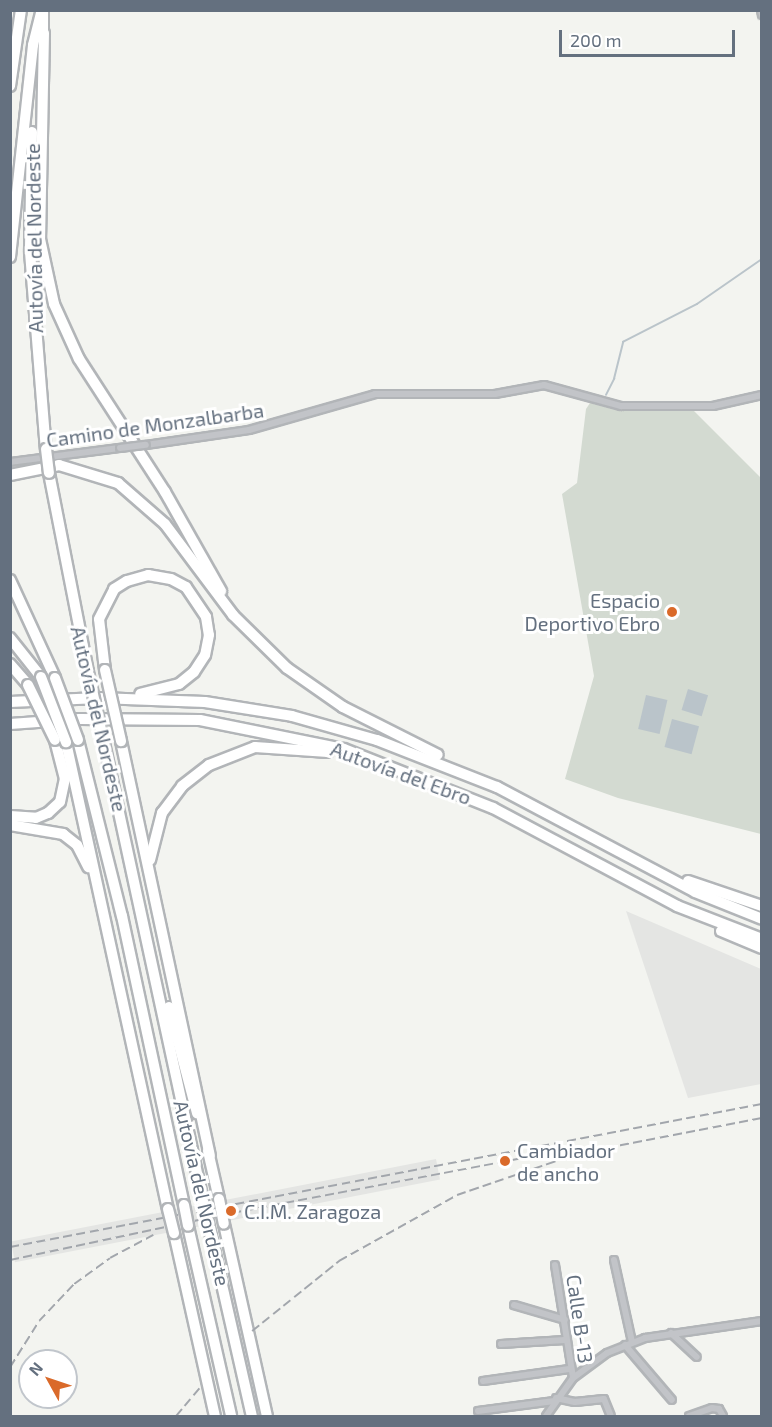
<!DOCTYPE html>
<html>
<head>
<meta charset="utf-8">
<style>
	body { margin:0 }
	#map { position:relative; width:772px; height:1427px; overflow:hidden; background:#f3f4f0; font-family:"Exo 2",sans-serif }
	div>[style] { position:absolute }
	.built>* { inset:0; background:#e4e5e3; transform-origin:0 0 }
	.green>* { inset:0; background:#d3dad1 }
	.water>* { inset:0; background:#bac4ca; transform-origin:0 0 }
	.stream>* { height:1.5px; margin:-0.75px; padding:0 0.75px; transform-origin:0.75px; border-radius:0.75px; background:#bac4ca }
	.roads { filter:drop-shadow(2px 0 #b2b5b8) drop-shadow(-2px 0 #b2b5b8) drop-shadow(0 2px #b2b5b8) drop-shadow(0 -2px #b2b5b8) }
	.street>* { height:6px; margin:-3px; padding:0 3px; transform-origin:3px; border-radius:3px; background:#c2c4c8 }
	.highway>* { height:10px; margin:-5px; padding:0 5px; transform-origin:5px; border-radius:5px; background:#fff }
	.rail>* { height:1.5px; margin-top:-0.75px; transform-origin:0; background:repeating-linear-gradient(90deg,#a2a6ac 0 9px,transparent 0 13.5px) }
	.bridges { filter:drop-shadow(2px 0 #b2b5b8) drop-shadow(-2px 0 #b2b5b8) drop-shadow(0 2px #b2b5b8) drop-shadow(0 -2px #b2b5b8) }
	.street-bridge>* { height:6px; margin:-3px; padding:0 3px; transform-origin:3px; border-radius:3px; background:#c2c4c8 }
	.highway-bridge>* { height:10px; margin:-5px; padding:0 5px; transform-origin:5px; border-radius:5px; background:#fff }
	.dots>* { width:16px; height:16px; translate:-50% -50%; box-sizing:border-box; border:3px solid #fff; border-radius:50% }
	span { translate:-50% -50%; white-space:nowrap; text-align:center; line-height:1.15; -webkit-text-stroke:6px #fff; paint-order:stroke }
	.street-label { font-size:20px; color:#64707f }
	.poi-label { font-size:20px; color:#64707f }
	.right { translate:-100% -50%; text-align:right }
	.left { translate:0 -50%; text-align:left }
	.frame { position:absolute; inset:0; border:12px solid #64707f; pointer-events:none }
	.north { position:absolute; left:18px; top:1349px; width:60px; height:60px; box-sizing:border-box; background:#fff; border:2px solid #c1c6cc; border-radius:50%; rotate:310deg; font-size:16px; font-weight:700; line-height:24px; text-align:center; color:#64707f }
	.north::after { content:''; display:block; margin:auto; width:21px; height:27px; background:#da6a2a; clip-path:polygon(50% 0,100% 100%,50% 72%,0 100%) }
	.scale { position:absolute; left:559px; top:30px; width:176px; height:27px; box-sizing:border-box; border:3px solid #64707f; border-top:0; padding-left:8px; font-size:18px; line-height:21px; white-space:nowrap; color:#64707f; -webkit-text-stroke:4px #fff; paint-order:stroke }
</style>
</head>
<body>
<div id="map">
	<div class="built">
		<i style="clip-path:polygon(626px 911px,761px 969px,761px 1084px,688px 1098px)"></i>
		<i style="left:436px;top:1159px;width:21px;height:433px;rotate:79deg"></i>
	</div>
	<div class="green">
		<i style="clip-path:polygon(590px 403px,616px 410px,693px 410px,761px 478px,761px 834px,618px 798px,565px 779px,594px 676px,562px 494px,577px 483px,586px 409px)"></i>
	</div>
	<div class="water">
		<i style="left:688px;top:689px;width:21px;height:22px;rotate:17deg"></i>
		<i style="left:646px;top:695px;width:22px;height:35px;rotate:13deg"></i>
		<i style="left:672px;top:719px;width:28px;height:29px;rotate:15deg"></i>
	</div>
	<div class="stream">
		<i style="left:606px;top:395px;width:18px;rotate:-63deg"></i>
		<i style="left:614px;top:379px;width:38px;rotate:-76deg"></i>
		<i style="left:623px;top:342px;width:83px;rotate:-27.2deg"></i>
		<i style="left:697px;top:304px;width:79px;rotate:-34.7deg"></i>
	</div>
	<div class="roads">
		<div class="street">
			<i style="left:761px;top:10px;width:5px;rotate:79deg"></i>
			<i style="left:146px;top:445px;width:104px;rotate:-8.3deg"></i>
			<i style="left:249px;top:430px;width:131px;rotate:-15.9deg"></i>
			<i style="left:375px;top:394px;width:120px"></i>
			<i style="left:495px;top:394px;width:50px;rotate:-10.4deg"></i>
			<i style="left:544px;top:385px;width:80px;rotate:15.3deg"></i>
			<i style="left:621px;top:406px;width:92px"></i>
			<i style="left:713px;top:406px;width:50px;rotate:-12.7deg"></i>
			<i style="left:10px;top:462px;width:111px;rotate:-7.3deg"></i>
			<i style="left:614px;top:1260px;width:84px;rotate:77.6deg"></i>
			<i style="left:555px;top:1265px;width:114px;rotate:80.9deg"></i>
			<i style="left:514px;top:1305px;width:53px;rotate:16.4deg"></i>
			<i style="left:671px;top:1333px;width:35px;rotate:43deg"></i>
			<i style="left:501px;top:1344px;width:64px;rotate:-3.6deg"></i>
			<i style="left:625px;top:1345px;width:72px;rotate:49.5deg"></i>
			<i style="left:483px;top:1381px;width:87px;rotate:-7.9deg"></i>
			<i style="left:556px;top:1398px;width:19px;rotate:12deg"></i>
			<i style="left:575px;top:1402px;width:29px;rotate:-6deg"></i>
			<i style="left:604px;top:1399px;width:18px;rotate:68deg"></i>
			<i style="left:478px;top:1411px;width:77px;rotate:-7.5deg"></i>
			<i style="left:546px;top:1416px;width:47px;rotate:-54.6deg"></i>
			<i style="left:573px;top:1378px;width:42px;rotate:-36.3deg"></i>
			<i style="left:607px;top:1353px;width:41px;rotate:-21.5deg"></i>
			<i style="left:645px;top:1338px;width:118px;rotate:-8.3deg"></i>
			<i style="left:689px;top:1416px;width:24px;rotate:-19deg"></i>
			<i style="left:712px;top:1408px;width:7px;rotate:8deg"></i>
			<i style="left:719px;top:1409px;width:8px;rotate:60deg"></i>
		</div>
		<div class="highway">
			<i style="left:44px;top:33px;width:206px;rotate:91.1deg"></i>
			<i style="left:40px;top:239px;width:66px;rotate:77.8deg"></i>
			<i style="left:54px;top:304px;width:60px;rotate:65.6deg"></i>
			<i style="left:79px;top:359px;width:158px;rotate:57.1deg"></i>
			<i style="left:165px;top:492px;width:114px;rotate:60.5deg"></i>
			<i style="left:43px;top:39px;width:29px;rotate:-90deg"></i>
			<i style="left:10px;top:86px;width:77px;rotate:-81.8deg"></i>
			<i style="left:32px;top:132px;width:120px;rotate:91deg"></i>
			<i style="left:30px;top:252px;width:198px;rotate:85.4deg"></i>
			<i style="left:10px;top:257px;width:213px;rotate:-83.8deg"></i>
			<i style="left:33px;top:45px;width:33px;rotate:-76deg"></i>
			<i style="left:49px;top:473px;width:203px;rotate:78.9deg"></i>
			<i style="left:10px;top:475px;width:50px;rotate:-11.5deg"></i>
			<i style="left:59px;top:465px;width:62px;rotate:17deg"></i>
			<i style="left:118px;top:483px;width:62px;rotate:41.1deg"></i>
			<i style="left:165px;top:524px;width:114px;rotate:53.2deg"></i>
			<i style="left:233px;top:615px;width:76px;rotate:44.5deg"></i>
			<i style="left:287px;top:668px;width:68px;rotate:34.9deg"></i>
			<i style="left:343px;top:707px;width:106px;rotate:26.8deg"></i>
			<i style="left:10px;top:580px;width:108px;rotate:65.3deg"></i>
			<i style="left:10px;top:638px;width:50px;rotate:51.5deg"></i>
			<i style="left:10px;top:664px;width:28px;rotate:49deg"></i>
			<i style="left:105px;top:670px;width:51px;rotate:-96.7deg"></i>
			<i style="left:99px;top:619px;width:34px;rotate:-63deg"></i>
			<i style="left:114px;top:589px;width:15px;rotate:-32deg"></i>
			<i style="left:127px;top:581px;width:22px;rotate:-16deg"></i>
			<i style="left:148px;top:575px;width:23px;rotate:10deg"></i>
			<i style="left:171px;top:579px;width:17px;rotate:28deg"></i>
			<i style="left:186px;top:587px;width:36px;rotate:56deg"></i>
			<i style="left:206px;top:617px;width:18px;rotate:81deg"></i>
			<i style="left:209px;top:635px;width:20px;rotate:101deg"></i>
			<i style="left:205px;top:655px;width:20px;rotate:123deg"></i>
			<i style="left:194px;top:672px;width:19px;rotate:141deg"></i>
			<i style="left:179px;top:684px;width:40px;rotate:165.6deg"></i>
			<i style="left:10px;top:702px;width:89px;rotate:-2.6deg"></i>
			<i style="left:99px;top:698px;width:106px;rotate:2.2deg"></i>
			<i style="left:205px;top:702px;width:88px;rotate:9.1deg"></i>
			<i style="left:292px;top:716px;width:88px;rotate:15.8deg"></i>
			<i style="left:377px;top:740px;width:129px;rotate:21.4deg"></i>
			<i style="left:497px;top:787px;width:224px;rotate:27.9deg"></i>
			<i style="left:695px;top:892px;width:72px;rotate:21.9deg"></i>
			<i style="left:10px;top:724px;width:70px;rotate:-4.1deg"></i>
			<i style="left:80px;top:719px;width:120px;rotate:0.5deg"></i>
			<i style="left:200px;top:720px;width:147px;rotate:11.4deg"></i>
			<i style="left:344px;top:749px;width:160px;rotate:21.6deg"></i>
			<i style="left:493px;top:808px;width:208px;rotate:28deg"></i>
			<i style="left:677px;top:906px;width:91px;rotate:21.2deg"></i>
			<i style="left:78px;top:740px;width:181px;rotate:76deg"></i>
			<i style="left:122px;top:916px;width:296px;rotate:77.9deg"></i>
			<i style="left:121px;top:741px;width:424px;rotate:77.9deg"></i>
			<i style="left:66px;top:742px;width:478px;rotate:77.7deg"></i>
			<i style="left:104px;top:743px;width:469px;rotate:77.8deg"></i>
			<i style="left:10px;top:816px;width:26px;rotate:4deg"></i>
			<i style="left:36px;top:818px;width:13px;rotate:-23deg"></i>
			<i style="left:48px;top:813px;width:16px;rotate:-43deg"></i>
			<i style="left:60px;top:802px;width:24px;rotate:-78deg"></i>
			<i style="left:65px;top:779px;width:40px;rotate:-104.4deg"></i>
			<i style="left:10px;top:825px;width:54px;rotate:9.6deg"></i>
			<i style="left:63px;top:834px;width:18px;rotate:38deg"></i>
			<i style="left:77px;top:845px;width:25px;rotate:63deg"></i>
			<i style="left:150px;top:860px;width:49px;rotate:-75.7deg"></i>
			<i style="left:162px;top:813px;width:34px;rotate:-53deg"></i>
			<i style="left:182px;top:786px;width:34px;rotate:-38deg"></i>
			<i style="left:209px;top:765px;width:49px;rotate:-21.4deg"></i>
			<i style="left:255px;top:747px;width:73px;rotate:3.9deg"></i>
			<i style="left:688px;top:881px;width:78px;rotate:18.7deg"></i>
			<i style="left:721px;top:931px;width:44px;rotate:22.5deg"></i>
			<i style="left:169px;top:1007px;width:110px;rotate:75.2deg"></i>
			<i style="left:208px;top:1151px;width:49px;rotate:77.1deg"></i>
			<i style="left:208px;top:1223px;width:198px;rotate:77.2deg"></i>
			<i style="left:224px;top:1224px;width:197px;rotate:77.4deg"></i>
			<i style="left:188px;top:1226px;width:195px;rotate:77.2deg"></i>
			<i style="left:174px;top:1233px;width:188px;rotate:77.4deg"></i>
		</div>
	</div>
	<div class="rail">
		<i style="left:512px;top:1160px;width:54px;rotate:-10.7deg"></i>
		<i style="left:232px;top:1213px;width:270px;rotate:-10.7deg"></i>
		<i style="left:10px;top:1247px;width:765px;rotate:-10.77deg"></i>
		<i style="left:10px;top:1260px;width:230px;rotate:-12deg"></i>
		<i style="left:252px;top:1331px;width:112px;rotate:-38.8deg"></i>
		<i style="left:339px;top:1261px;width:135px;rotate:-29.2deg"></i>
		<i style="left:457px;top:1195px;width:130px;rotate:-18.9deg"></i>
		<i style="left:580px;top:1153px;width:185px;rotate:-10.9deg"></i>
		<i style="left:10px;top:1367px;width:54px;rotate:-57.8deg"></i>
		<i style="left:39px;top:1321px;width:51px;rotate:-46.6deg"></i>
		<i style="left:74px;top:1284px;width:44px;rotate:-35.8deg"></i>
		<i style="left:110px;top:1258px;width:49px;rotate:-28.1deg"></i>
		<i style="left:176px;top:1416px;width:40px;rotate:-50deg"></i>
	</div>
	<div class="bridges">
		<div class="street-bridge">
			<i style="left:120px;top:448px;width:26px;rotate:-7deg"></i>
		</div>
		<div class="highway-bridge">
			<i style="left:46px;top:449px;width:24px;rotate:83deg"></i>
			<i style="left:105px;top:670px;width:73px;rotate:77.3deg"></i>
			<i style="left:88px;top:672px;width:73px;rotate:77.3deg"></i>
			<i style="left:41px;top:677px;width:70px;rotate:69deg"></i>
			<i style="left:55px;top:678px;width:66px;rotate:69.6deg"></i>
			<i style="left:28px;top:685px;width:61px;rotate:63.9deg"></i>
			<i style="left:219px;top:1199px;width:25px;rotate:79deg"></i>
			<i style="left:203px;top:1201px;width:23px;rotate:77deg"></i>
			<i style="left:184px;top:1205px;width:21px;rotate:79deg"></i>
			<i style="left:168px;top:1209px;width:25px;rotate:76deg"></i>
		</div>
	</div>
	<div class="dots">
		<i style="left:672px;top:612px;background:#da6a2a"></i>
		<i style="left:505px;top:1161px;background:#da6a2a"></i>
		<i style="left:231px;top:1211px;background:#da6a2a"></i>
	</div>
	<div class="street-label">
		<span style="left:34px;top:238px;rotate:-91deg">Autovía del Nordeste</span>
		<span style="left:155px;top:425px;rotate:-8deg">Camino de Monzalbarba</span>
		<span style="left:99px;top:719px;rotate:77deg">Autovía del Nordeste</span>
		<span style="left:401px;top:773px;rotate:20deg">Autovía del Ebro</span>
		<span style="left:202px;top:1193px;rotate:77deg">Autovía del Nordeste</span>
		<span style="left:580px;top:1319px;rotate:82deg">Calle B-13</span>
	</div>
	<div class="poi-label">
		<span class="right" style="left:660px;top:612px">Espacio<br>Deportivo Ebro</span>
		<span class="left" style="left:517px;top:1162px">Cambiador<br>de ancho</span>
		<span class="left" style="left:244px;top:1211px">C.I.M. Zaragoza</span>
	</div>
	<div class="frame"></div>
	<div class="north">N</div>
	<div class="scale">200 m</div>
</div>
</body>
</html>
